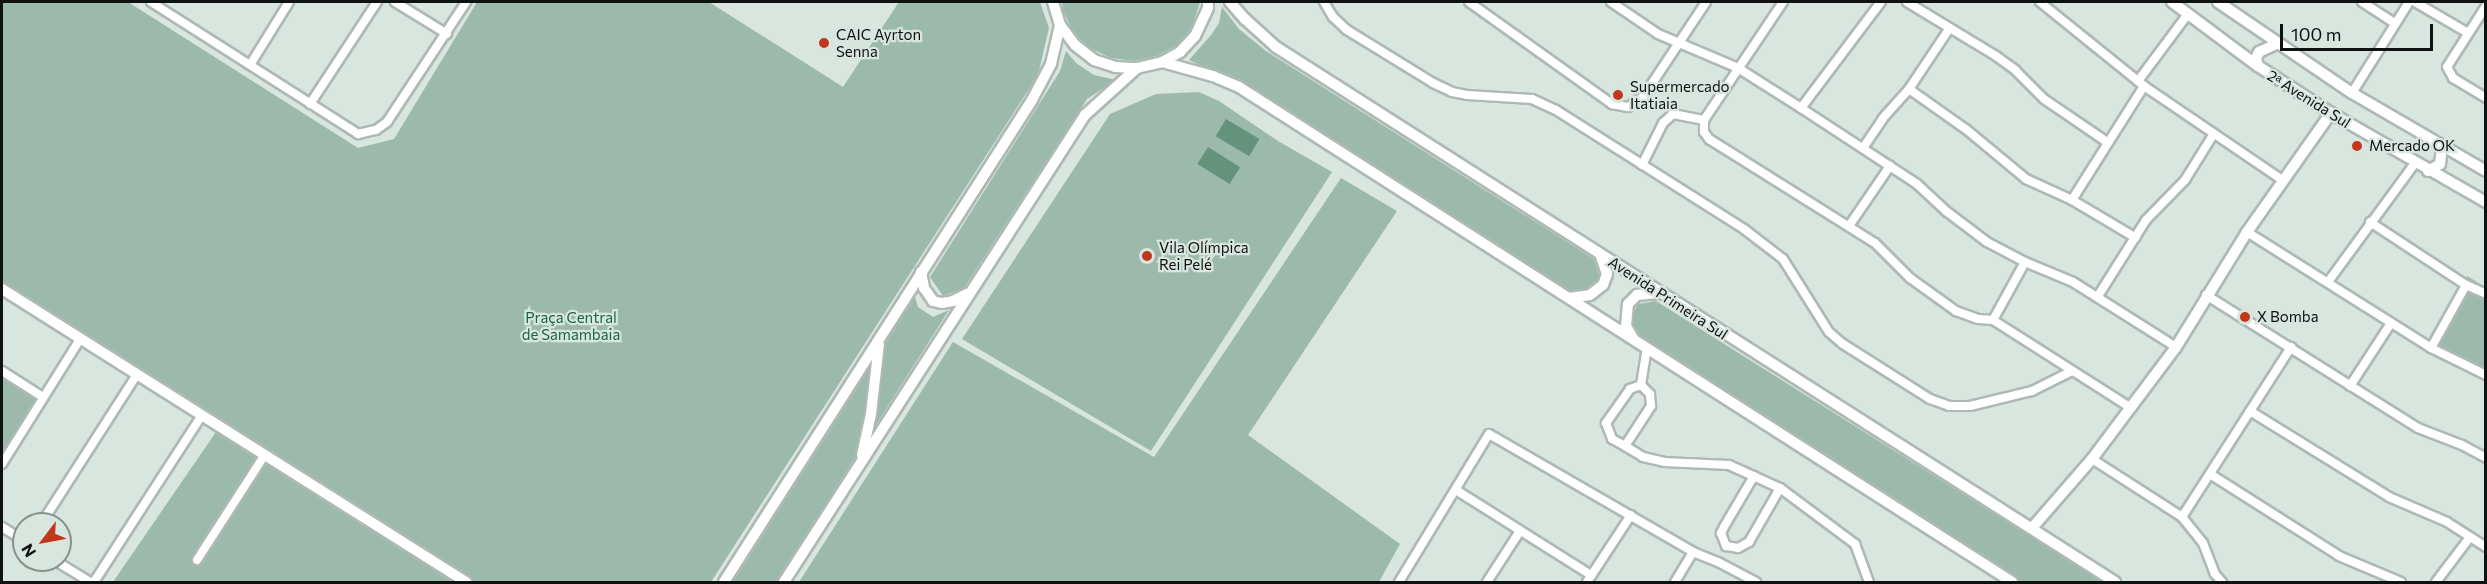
<!DOCTYPE html>
<html>
<head>
<meta charset="utf-8">
<style>
	body { margin:0 }
	#map { position:relative; width:2487px; height:584px; overflow:hidden; background:#d9e5df; font-family:Commissioner,sans-serif }
	div>[style] { position:absolute }
	.green>* { inset:0; background:#9cbaab }
	.water>* { inset:0; background:#65927d; transform-origin:0 0 }
	.roads { filter:drop-shadow(2px 0 #aeb9b4) drop-shadow(-2px 0 #aeb9b4) drop-shadow(0 2px #aeb9b4) drop-shadow(0 -2px #aeb9b4) }
	.street>* { height:8px; margin:-4px; padding:0 4px; transform-origin:4px; border-radius:4px; background:#fff }
	.secondary>* { height:10px; margin:-5px; padding:0 5px; transform-origin:5px; border-radius:5px; background:#fff }
	.dots>* { width:16px; height:16px; translate:-50% -50%; box-sizing:border-box; border:3px solid #d9e5df; border-radius:50% }
	span { translate:-50% -50%; white-space:nowrap; text-align:center; line-height:1.15; -webkit-text-stroke:4.5px #d9e5df; paint-order:stroke }
	.poi-label { font-size:15px; color:#0e1210 }
	.left { translate:0 -50%; text-align:left }
	.street-label { font-size:15px; color:#0e1210 }
	.park-label { font-size:15px; color:#176649 }
	.frame { position:absolute; inset:0; border:3px solid #0e1210; pointer-events:none }
	.north { position:absolute; left:12px; top:512px; width:60px; height:60px; box-sizing:border-box; background:#d9e5df; border:2px solid #88918c; border-radius:50%; rotate:238deg; font-size:16px; font-weight:700; line-height:24px; text-align:center; color:#0e1210 }
	.north::after { content:''; display:block; margin:auto; width:21px; height:27px; background:#c1371b; clip-path:polygon(50% 0,100% 100%,50% 72%,0 100%) }
	.scale { position:absolute; left:2280px; top:24px; width:153px; height:27px; box-sizing:border-box; border:3px solid #0e1210; border-top:0; padding-left:8px; font-size:18px; line-height:21px; white-space:nowrap; color:#0e1210; -webkit-text-stroke:4px #d9e5df; paint-order:stroke }
</style>
</head>
<body>
<div id="map">
	<div class="green">
		<i style="clip-path:polygon(2px 2px,128px 2px,358px 148px,394px 139px,477px 2px,709px 2px,843px 87px,899px 2px,1040px 2px,1049px 28px,1038px 75px,711px 582px,113px 582px,218px 429px,2px 292px)"></i>
		<i style="clip-path:polygon(1062px 2px,1200px 2px,1192px 27px,1177px 45px,1157px 56px,1134px 61px,1111px 58px,1090px 48px,1073px 32px,1063px 11px)"></i>
		<i style="clip-path:polygon(1222px 7px,1239px 29px,1266px 51px,1594px 259px,1601px 281px,1591px 296px,1576px 294px,1238px 83px,1189px 60px,1211px 35px,1219px 23px)"></i>
		<i style="clip-path:polygon(1066px 51px,1076px 63px,1094px 75px,1116px 80px,1087px 99px,964px 288px,943px 296px,930px 277px,1060px 71px)"></i>
		<i style="clip-path:polygon(1199px 92px,1219px 101px,1278px 141px,1332px 172px,1151px 451px,962px 339px,1110px 114px,1156px 94px)"></i>
		<i style="clip-path:polygon(1341px 178px,1397px 211px,1248px 435px,1400px 544px,1379px 582px,799px 582px,953px 342px,1154px 457px)"></i>
		<i style="clip-path:polygon(2467px 276px,2485px 287px,2485px 364px,2478px 375px,2446px 361px,2424px 346px)"></i>
		<i style="clip-path:polygon(915px 297px,918px 307px,933px 317px,949px 310px,776px 582px,733px 582px)"></i>
		<i style="clip-path:polygon(1656px 301px,2103px 582px,2021px 582px,1639px 339px,1631px 318px,1638px 304px)"></i>
		<i style="clip-path:polygon(2px 378px,39px 402px,6px 452px,2px 450px)"></i>
	</div>
	<div class="water">
		<i style="left:1226px;top:119px;width:39px;height:20px;rotate:31deg"></i>
		<i style="left:1208px;top:147px;width:38px;height:20px;rotate:32deg"></i>
	</div>
	<div class="roads">
		<div class="street">
			<i style="left:151px;top:2px;width:246px;rotate:32.5deg"></i>
			<i style="left:358px;top:134px;width:18px;rotate:-13deg"></i>
			<i style="left:376px;top:130px;width:14px;rotate:-36deg"></i>
			<i style="left:387px;top:122px;width:144px;rotate:-56.6deg"></i>
			<i style="left:395px;top:2px;width:61px;rotate:31.6deg"></i>
			<i style="left:1324px;top:2px;width:17px;rotate:59deg"></i>
			<i style="left:1333px;top:17px;width:19px;rotate:43deg"></i>
			<i style="left:1347px;top:30px;width:101px;rotate:31.6deg"></i>
			<i style="left:1433px;top:83px;width:21px;rotate:25deg"></i>
			<i style="left:1452px;top:92px;width:15px;rotate:11deg"></i>
			<i style="left:1467px;top:95px;width:65px;rotate:3.5deg"></i>
			<i style="left:1532px;top:99px;width:26px;rotate:25deg"></i>
			<i style="left:1556px;top:110px;width:222px;rotate:32.3deg"></i>
			<i style="left:1744px;top:229px;width:49px;rotate:37.6deg"></i>
			<i style="left:1783px;top:259px;width:86px;rotate:57.8deg"></i>
			<i style="left:1829px;top:332px;width:18px;rotate:41deg"></i>
			<i style="left:1843px;top:344px;width:103px;rotate:32.3deg"></i>
			<i style="left:1930px;top:399px;width:20px;rotate:20deg"></i>
			<i style="left:1949px;top:406px;width:21px"></i>
			<i style="left:1970px;top:406px;width:64px;rotate:-13.6deg"></i>
			<i style="left:2032px;top:391px;width:45px;rotate:-26.6deg"></i>
			<i style="left:1469px;top:2px;width:176px;rotate:35.5deg"></i>
			<i style="left:1612px;top:104px;width:16px;rotate:11deg"></i>
			<i style="left:1628px;top:107px;width:18px;rotate:-34deg"></i>
			<i style="left:1643px;top:97px;width:114px;rotate:-56.4deg"></i>
			<i style="left:1611px;top:2px;width:57px;rotate:34.2deg"></i>
			<i style="left:1658px;top:34px;width:87px;rotate:23deg"></i>
			<i style="left:1738px;top:68px;width:75px;rotate:32.4deg"></i>
			<i style="left:1801px;top:108px;width:139px;rotate:33.2deg"></i>
			<i style="left:1917px;top:184px;width:40px;rotate:43deg"></i>
			<i style="left:1946px;top:211px;width:51px;rotate:37.1deg"></i>
			<i style="left:1987px;top:242px;width:43px;rotate:27.8deg"></i>
			<i style="left:2025px;top:262px;width:52px;rotate:22.6deg"></i>
			<i style="left:2073px;top:282px;width:122px;rotate:32.3deg"></i>
			<i style="left:1783px;top:2px;width:142px;rotate:123.8deg"></i>
			<i style="left:1704px;top:120px;width:12px;rotate:90deg"></i>
			<i style="left:1704px;top:132px;width:9px;rotate:54deg"></i>
			<i style="left:1709px;top:139px;width:196px;rotate:32.1deg"></i>
			<i style="left:1875px;top:243px;width:49px;rotate:45deg"></i>
			<i style="left:1910px;top:278px;width:57px;rotate:35.7deg"></i>
			<i style="left:1956px;top:311px;width:23px;rotate:20deg"></i>
			<i style="left:1978px;top:319px;width:15px;rotate:4deg"></i>
			<i style="left:1993px;top:320px;width:164px;rotate:32.5deg"></i>
			<i style="left:1907px;top:2px;width:104px;rotate:31.2deg"></i>
			<i style="left:1996px;top:56px;width:24px;rotate:36deg"></i>
			<i style="left:2015px;top:70px;width:41px;rotate:45deg"></i>
			<i style="left:2044px;top:99px;width:76px;rotate:34.3deg"></i>
			<i style="left:2040px;top:2px;width:134px;rotate:38.9deg"></i>
			<i style="left:2144px;top:86px;width:169px;rotate:34.2deg"></i>
			<i style="left:2362px;top:2px;width:38px;rotate:33deg"></i>
			<i style="left:2415px;top:2px;width:61px;rotate:30.3deg"></i>
			<i style="left:2486px;top:6px;width:72px;rotate:122.6deg"></i>
			<i style="left:2447px;top:67px;width:13px;rotate:61deg"></i>
			<i style="left:2453px;top:78px;width:39px;rotate:31deg"></i>
			<i style="left:250px;top:65px;width:74px;rotate:-58.2deg"></i>
			<i style="left:2138px;top:81px;width:84px;rotate:-53.3deg"></i>
			<i style="left:1909px;top:89px;width:71px;rotate:35.3deg"></i>
			<i style="left:1967px;top:130px;width:77px;rotate:39.7deg"></i>
			<i style="left:2026px;top:179px;width:51px;rotate:24.5deg"></i>
			<i style="left:2072px;top:200px;width:74px;rotate:30.7deg"></i>
			<i style="left:2352px;top:93px;width:107px;rotate:-57.9deg"></i>
			<i style="left:310px;top:104px;width:122px;rotate:-56.7deg"></i>
			<i style="left:1801px;top:108px;width:133px;rotate:-53deg"></i>
			<i style="left:1863px;top:148px;width:36px;rotate:-56deg"></i>
			<i style="left:1883px;top:118px;width:39px;rotate:-48deg"></i>
			<i style="left:1909px;top:89px;width:72px;rotate:-56.3deg"></i>
			<i style="left:1642px;top:165px;width:47px;rotate:-63.4deg"></i>
			<i style="left:1663px;top:123px;width:13px;rotate:-42deg"></i>
			<i style="left:1673px;top:114px;width:32px;rotate:11deg"></i>
			<i style="left:2072px;top:200px;width:135px;rotate:-57.7deg"></i>
			<i style="left:2370px;top:222px;width:115px;rotate:33.3deg"></i>
			<i style="left:2466px;top:285px;width:22px;rotate:24deg"></i>
			<i style="left:1849px;top:226px;width:73px;rotate:-55.7deg"></i>
			<i style="left:2247px;top:232px;width:218px;rotate:32.2deg"></i>
			<i style="left:2431px;top:348px;width:61px;rotate:26.1deg"></i>
			<i style="left:2328px;top:282px;width:147px;rotate:-53.8deg"></i>
			<i style="left:2206px;top:295px;width:250px;rotate:32.1deg"></i>
			<i style="left:2418px;top:428px;width:47px;rotate:21.1deg"></i>
			<i style="left:2462px;top:445px;width:27px;rotate:28deg"></i>
			<i style="left:2098px;top:296px;width:90px;rotate:-57.7deg"></i>
			<i style="left:2146px;top:220px;width:56px;rotate:-45.7deg"></i>
			<i style="left:2185px;top:180px;width:53px;rotate:-58.1deg"></i>
			<i style="left:1993px;top:320px;width:66px;rotate:-61.1deg"></i>
			<i style="left:2431px;top:348px;width:72px;rotate:-60.9deg"></i>
			<i style="left:2px;top:371px;width:49px;rotate:32.4deg"></i>
			<i style="left:1641px;top:385px;width:37px;rotate:-81deg"></i>
			<i style="left:2350px;top:386px;width:75px;rotate:-56.9deg"></i>
			<i style="left:2250px;top:411px;width:163px;rotate:31.7deg"></i>
			<i style="left:2389px;top:497px;width:63px;rotate:23.3deg"></i>
			<i style="left:2447px;top:522px;width:46px;rotate:32.7deg"></i>
			<i style="left:1625px;top:446px;width:48px;rotate:-57deg"></i>
			<i style="left:1651px;top:406px;width:12px;rotate:-95deg"></i>
			<i style="left:1650px;top:394px;width:13px;rotate:-135deg"></i>
			<i style="left:1641px;top:385px;width:12px;rotate:160deg"></i>
			<i style="left:1630px;top:389px;width:42px;rotate:125.2deg"></i>
			<i style="left:1606px;top:423px;width:17px;rotate:69deg"></i>
			<i style="left:1612px;top:439px;width:15px;rotate:28deg"></i>
			<i style="left:1625px;top:446px;width:21px;rotate:31deg"></i>
			<i style="left:1643px;top:457px;width:22px;rotate:13deg"></i>
			<i style="left:1664px;top:462px;width:65px;rotate:2.6deg"></i>
			<i style="left:1729px;top:465px;width:56px;rotate:24.3deg"></i>
			<i style="left:1780px;top:488px;width:94px;rotate:36.7deg"></i>
			<i style="left:1855px;top:544px;width:40px;rotate:69.8deg"></i>
			<i style="left:2092px;top:459px;width:107px;rotate:32.8deg"></i>
			<i style="left:2182px;top:517px;width:33px;rotate:51deg"></i>
			<i style="left:2203px;top:543px;width:33px;rotate:69deg"></i>
			<i style="left:2215px;top:574px;width:11px;rotate:49deg"></i>
			<i style="left:2px;top:464px;width:147px;rotate:-58deg"></i>
			<i style="left:2210px;top:474px;width:153px;rotate:32.4deg"></i>
			<i style="left:2339px;top:556px;width:67px;rotate:22.8deg"></i>
			<i style="left:1754px;top:476px;width:59px;rotate:120.5deg"></i>
			<i style="left:1724px;top:527px;width:7px;rotate:117deg"></i>
			<i style="left:1721px;top:533px;width:14px;rotate:69deg"></i>
			<i style="left:1726px;top:546px;width:12px;rotate:9deg"></i>
			<i style="left:1738px;top:548px;width:13px;rotate:-29deg"></i>
			<i style="left:1749px;top:542px;width:62px;rotate:-60.1deg"></i>
			<i style="left:1456px;top:490px;width:160px;rotate:32.2deg"></i>
			<i style="left:2182px;top:517px;width:202px;rotate:-57.3deg"></i>
			<i style="left:41px;top:524px;width:176px;rotate:-57.3deg"></i>
			<i style="left:2px;top:527px;width:26px;rotate:32deg"></i>
			<i style="left:54px;top:560px;width:42px;rotate:31.4deg"></i>
			<i style="left:197px;top:560px;width:124px;rotate:-57.2deg"></i>
			<i style="left:94px;top:582px;width:199px;rotate:-57.1deg"></i>
			<i style="left:1399px;top:582px;width:173px;rotate:-58.7deg"></i>
			<i style="left:1489px;top:434px;width:236px;rotate:30deg"></i>
			<i style="left:1693px;top:552px;width:27px;rotate:22deg"></i>
			<i style="left:1718px;top:562px;width:43px;rotate:27.8deg"></i>
			<i style="left:1487px;top:582px;width:61px;rotate:-57.1deg"></i>
			<i style="left:1587px;top:582px;width:80px;rotate:-56.7deg"></i>
			<i style="left:1675px;top:582px;width:35px;rotate:-59deg"></i>
			<i style="left:2436px;top:582px;width:56px;rotate:-52.9deg"></i>
		</div>
		<div class="secondary">
			<i style="left:1053px;top:2px;width:24px;rotate:73deg"></i>
			<i style="left:1060px;top:25px;width:25px;rotate:53deg"></i>
			<i style="left:1075px;top:45px;width:24px;rotate:38deg"></i>
			<i style="left:1094px;top:60px;width:22px;rotate:18deg"></i>
			<i style="left:1115px;top:67px;width:22px;rotate:3deg"></i>
			<i style="left:1137px;top:68px;width:26px;rotate:-13deg"></i>
			<i style="left:1162px;top:62px;width:21px;rotate:-29deg"></i>
			<i style="left:1180px;top:52px;width:22px;rotate:-47deg"></i>
			<i style="left:1195px;top:36px;width:31px;rotate:-65deg"></i>
			<i style="left:1208px;top:8px;width:6px;rotate:-90deg"></i>
			<i style="left:1230px;top:2px;width:23px;rotate:49deg"></i>
			<i style="left:1245px;top:19px;width:42px;rotate:42.1deg"></i>
			<i style="left:1276px;top:47px;width:995px;rotate:32.52deg"></i>
			<i style="left:2172px;top:2px;width:107px;rotate:36.7deg"></i>
			<i style="left:2258px;top:66px;width:87px;rotate:32.8deg"></i>
			<i style="left:2331px;top:113px;width:179px;rotate:29.9deg"></i>
			<i style="left:2218px;top:2px;width:162px;rotate:34.2deg"></i>
			<i style="left:2352px;top:93px;width:155px;rotate:30.2deg"></i>
			<i style="left:1162px;top:62px;width:53px;rotate:15.4deg"></i>
			<i style="left:1213px;top:76px;width:28px;rotate:23deg"></i>
			<i style="left:1239px;top:87px;width:918px;rotate:32.63deg"></i>
			<i style="left:2258px;top:66px;width:8px;rotate:-104deg"></i>
			<i style="left:2256px;top:58px;width:7px;rotate:-63deg"></i>
			<i style="left:2259px;top:52px;width:19px;rotate:-25deg"></i>
			<i style="left:2428px;top:171px;width:14px;rotate:-30deg"></i>
			<i style="left:2440px;top:164px;width:17px;rotate:-83deg"></i>
			<i style="left:921px;top:272px;width:16px;rotate:79deg"></i>
			<i style="left:924px;top:288px;width:16px;rotate:55deg"></i>
			<i style="left:933px;top:301px;width:9px;rotate:13deg"></i>
			<i style="left:942px;top:303px;width:11px;rotate:-10deg"></i>
			<i style="left:953px;top:301px;width:16px;rotate:-27deg"></i>
			<i style="left:2px;top:289px;width:549px;rotate:32.27deg"></i>
			<i style="left:1569px;top:298px;width:21px;rotate:-8deg"></i>
			<i style="left:1590px;top:295px;width:16px;rotate:-38deg"></i>
			<i style="left:1603px;top:285px;width:12px;rotate:-70deg"></i>
			<i style="left:1607px;top:274px;width:21px;rotate:-109deg"></i>
			<i style="left:1633px;top:338px;width:14px;rotate:-120deg"></i>
			<i style="left:1626px;top:326px;width:22px;rotate:-85deg"></i>
			<i style="left:1628px;top:304px;width:13px;rotate:-45deg"></i>
			<i style="left:1637px;top:295px;width:22px;rotate:-5deg"></i>
			<i style="left:862px;top:455px;width:42px;rotate:-77.6deg"></i>
			<i style="left:871px;top:414px;width:70px;rotate:-83.5deg"></i>
			<i style="left:2032px;top:528px;width:91px;rotate:-49deg"></i>
			<i style="left:2092px;top:459px;width:140px;rotate:-53.1deg"></i>
			<i style="left:2176px;top:347px;width:135px;rotate:-58.3deg"></i>
			<i style="left:2247px;top:232px;width:146px;rotate:-54.8deg"></i>
			<i style="left:724px;top:582px;width:572px;rotate:-57.42deg"></i>
			<i style="left:1032px;top:100px;width:41px;rotate:-62.2deg"></i>
			<i style="left:1051px;top:64px;width:40px;rotate:-77deg"></i>
			<i style="left:784px;top:582px;width:556px;rotate:-57.2deg"></i>
			<i style="left:1085px;top:115px;width:70px;rotate:-42.1deg"></i>
		</div>
	</div>
	<div class="dots">
		<i style="left:824px;top:43px;background:#c1371b"></i>
		<i style="left:1618px;top:95px;background:#c1371b"></i>
		<i style="left:2357px;top:146px;background:#c1371b"></i>
		<i style="left:1147px;top:256px;background:#c1371b"></i>
		<i style="left:2245px;top:317px;background:#c1371b"></i>
	</div>
	<div class="poi-label">
		<span class="left" style="left:836px;top:43px">CAIC Ayrton<br>Senna</span>
		<span class="left" style="left:1630px;top:95px">Supermercado<br>Itatiaia</span>
		<span class="left" style="left:2369px;top:146px">Mercado OK</span>
		<span class="left" style="left:1159px;top:256px">Vila Olímpica<br>Rei Pelé</span>
		<span class="left" style="left:2257px;top:317px">X Bomba</span>
	</div>
	<div class="street-label">
		<span style="left:2309px;top:99px;rotate:32deg">2ᵃ Avenida Sul</span>
		<span style="left:1668px;top:298px;rotate:33deg">Avenida Primeira Sul</span>
	</div>
	<div class="park-label">
		<span style="left:571px;top:326px">Praça Central<br>de Samambaia</span>
	</div>
	<div class="frame"></div>
	<div class="north">N</div>
	<div class="scale">100 m</div>
</div>
</body>
</html>
